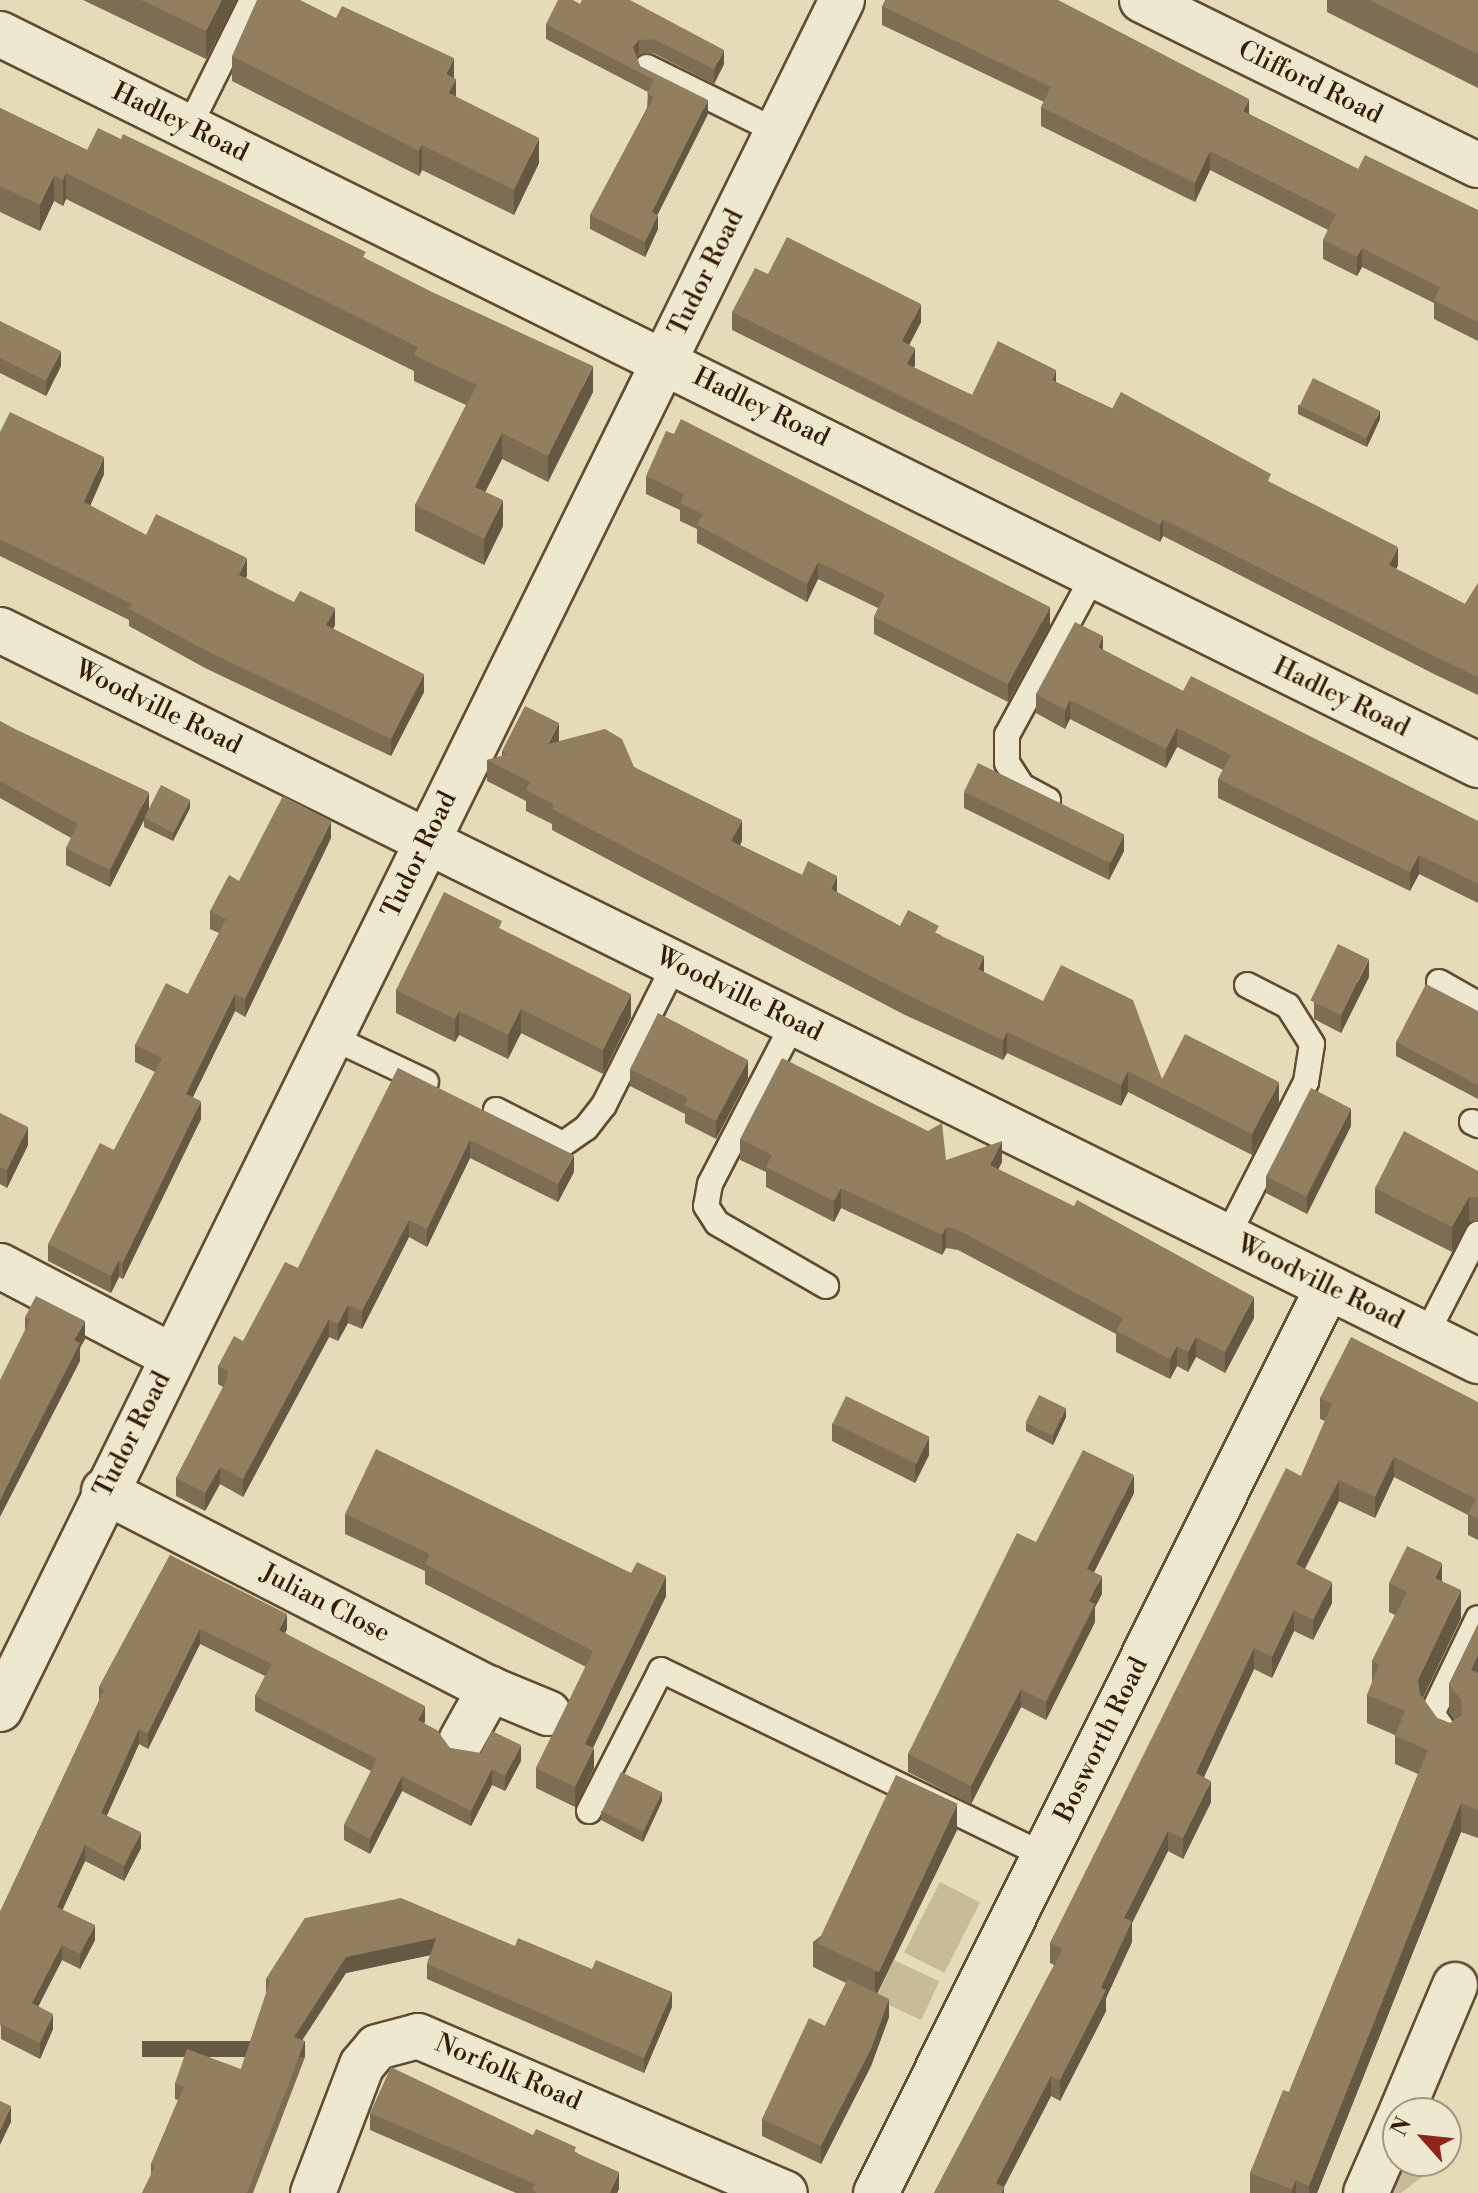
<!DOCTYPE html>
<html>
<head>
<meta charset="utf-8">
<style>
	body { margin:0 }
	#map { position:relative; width:1478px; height:2193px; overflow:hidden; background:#e5dbb8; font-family:"Libre Bodoni",serif }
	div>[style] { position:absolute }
	.green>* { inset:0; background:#c7bb99; transform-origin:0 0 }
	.roads { filter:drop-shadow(2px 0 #624c2f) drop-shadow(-2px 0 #624c2f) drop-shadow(0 2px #624c2f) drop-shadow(0 -2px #624c2f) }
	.lane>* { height:24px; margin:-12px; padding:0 12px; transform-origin:12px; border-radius:12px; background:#eee8d1 }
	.street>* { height:44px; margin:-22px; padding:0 22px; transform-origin:22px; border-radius:22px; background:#eee8d1 }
	.wall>* { inset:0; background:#7d6d53 }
	.shaded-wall>* { inset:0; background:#665943; transform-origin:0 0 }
	.building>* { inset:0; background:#917f60; transform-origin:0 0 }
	span { translate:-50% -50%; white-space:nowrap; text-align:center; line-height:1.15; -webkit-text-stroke:6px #eee8d1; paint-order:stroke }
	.street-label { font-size:26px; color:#361c01 }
	.north { position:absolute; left:1382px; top:2097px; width:80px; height:80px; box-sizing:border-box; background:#eee8d1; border:2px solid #a4967e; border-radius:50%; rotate:297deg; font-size:22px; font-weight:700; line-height:32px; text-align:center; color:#361c01 }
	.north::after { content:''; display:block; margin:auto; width:28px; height:36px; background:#8f2418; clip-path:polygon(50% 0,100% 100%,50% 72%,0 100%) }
</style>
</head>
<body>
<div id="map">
	<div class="green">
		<i style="left:940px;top:1882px;width:45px;height:79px;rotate:27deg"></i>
		<i style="left:894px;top:1960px;width:50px;height:43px;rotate:25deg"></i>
		<i style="clip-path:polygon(1401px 2161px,1443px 2161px,1401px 2193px,1386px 2193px)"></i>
	</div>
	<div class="roads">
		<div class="lane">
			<i style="left:647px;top:67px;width:144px;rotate:26.4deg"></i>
			<i style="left:189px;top:127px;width:142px;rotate:-63.6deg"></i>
			<i style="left:1048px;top:800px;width:30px;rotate:-152deg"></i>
			<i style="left:1022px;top:786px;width:27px;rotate:-123deg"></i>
			<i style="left:1007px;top:763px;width:28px;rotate:-90deg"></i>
			<i style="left:1007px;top:735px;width:182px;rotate:-61.5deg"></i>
			<i style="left:1439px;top:982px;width:45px;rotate:29.4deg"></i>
			<i style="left:794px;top:1022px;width:182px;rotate:117.4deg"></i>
			<i style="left:710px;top:1184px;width:22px;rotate:100deg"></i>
			<i style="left:706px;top:1206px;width:20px;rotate:57deg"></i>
			<i style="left:717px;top:1223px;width:126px;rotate:30deg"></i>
			<i style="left:331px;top:1037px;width:105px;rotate:25.3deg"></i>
			<i style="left:496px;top:1110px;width:75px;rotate:26.9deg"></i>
			<i style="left:563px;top:1144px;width:28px;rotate:-35deg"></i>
			<i style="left:586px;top:1128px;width:29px;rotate:-52deg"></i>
			<i style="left:604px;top:1105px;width:158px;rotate:-63.3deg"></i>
			<i style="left:1472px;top:1122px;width:7px;rotate:27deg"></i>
			<i style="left:1227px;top:1237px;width:174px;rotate:-63deg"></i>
			<i style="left:1306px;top:1082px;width:38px;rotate:-81deg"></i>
			<i style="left:1312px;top:1044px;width:45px;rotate:-122.3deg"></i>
			<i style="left:1288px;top:1006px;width:46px;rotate:-152.9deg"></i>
			<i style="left:1426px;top:1335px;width:114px;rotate:-62.8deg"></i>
			<i style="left:1449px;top:1737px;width:29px;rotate:-126deg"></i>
			<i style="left:1432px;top:1714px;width:106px;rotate:-64.4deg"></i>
			<i style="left:589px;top:1811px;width:158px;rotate:-62.9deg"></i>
			<i style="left:661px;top:1670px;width:427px;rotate:25.8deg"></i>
		</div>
		<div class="street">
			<i style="left:1142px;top:0;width:374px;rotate:26.2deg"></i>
			<i style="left:0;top:34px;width:1649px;rotate:26.32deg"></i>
			<i style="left:0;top:630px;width:1649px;rotate:26.32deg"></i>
			<i style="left:0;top:1266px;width:194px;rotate:27.6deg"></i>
			<i style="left:104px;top:1491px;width:434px;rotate:27.2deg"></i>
			<i style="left:490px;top:1689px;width:63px;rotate:22.5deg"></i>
			<i style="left:0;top:1709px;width:1905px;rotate:-63.77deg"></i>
			<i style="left:461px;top:1741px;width:60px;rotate:-60.9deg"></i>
			<i style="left:1401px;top:2113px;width:139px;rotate:-67.1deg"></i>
			<i style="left:313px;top:2193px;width:137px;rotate:-69.1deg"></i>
			<i style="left:362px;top:2065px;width:23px;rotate:-50deg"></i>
			<i style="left:377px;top:2047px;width:42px;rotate:-15deg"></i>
			<i style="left:418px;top:2036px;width:399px;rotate:23.2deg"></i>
			<i style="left:876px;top:2193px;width:1012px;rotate:-63.49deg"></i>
			<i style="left:1366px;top:2193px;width:80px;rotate:-66.3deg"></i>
		</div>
	</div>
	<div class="wall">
		<i style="clip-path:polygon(83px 0,236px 0,206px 59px)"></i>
		<i style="clip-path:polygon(1327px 0,1478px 0,1478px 88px,1327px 12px)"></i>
		<i style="clip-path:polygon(580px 4px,724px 64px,714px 84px,653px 53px,639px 54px,637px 57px,640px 66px,708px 114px,657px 215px,658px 229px,645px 257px,590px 229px,590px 215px,647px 108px,648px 92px,546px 39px,546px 24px)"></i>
		<i style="clip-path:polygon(882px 6px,1249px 114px,1358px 169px,1478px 210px,1478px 341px,1434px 319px,1434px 303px,1362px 267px,1357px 276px,1323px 259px,1323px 240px,1328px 230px,1210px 170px,1195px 202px,1041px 126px,1041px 107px,1044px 102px,882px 25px)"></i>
		<i style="clip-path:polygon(232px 56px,454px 78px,456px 97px,539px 163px,514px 215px,422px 170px,419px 176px,232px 81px)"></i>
		<i style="clip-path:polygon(0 108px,87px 150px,366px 259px,593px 392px,548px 482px,502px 459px,485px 492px,503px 526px,484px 565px,415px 531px,415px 505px,466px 405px,414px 381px,414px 371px,66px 199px,63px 206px,54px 201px,40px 231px,0 212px)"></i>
		<i style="clip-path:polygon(768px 274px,921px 322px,909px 345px,915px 365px,914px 368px,972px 395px,1056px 382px,1271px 483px,1398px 565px,1396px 569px,1465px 604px,1478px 583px,1478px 695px,1434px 674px,1163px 536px,1160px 542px,732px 330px,732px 312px)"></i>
		<i style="clip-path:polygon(0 321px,61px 366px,46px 396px,0 373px)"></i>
		<i style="clip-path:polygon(1298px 405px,1380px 419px,1367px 447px,1298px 414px)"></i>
		<i style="clip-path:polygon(0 432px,104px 474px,90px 506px,146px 535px,247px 575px,246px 578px,335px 625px,333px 629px,424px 692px,391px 756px,205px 668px,129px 626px,129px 620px,0 556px)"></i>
		<i style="clip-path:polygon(646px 476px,1050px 625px,1008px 702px,874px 634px,874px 617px,878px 608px,818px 579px,807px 602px,697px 543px,697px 529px,680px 521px,680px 510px,646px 494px)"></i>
		<i style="clip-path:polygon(1103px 650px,1183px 691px,1478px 821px,1478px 903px,1419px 874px,1410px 891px,1218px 798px,1218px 779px,1223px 770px,1177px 747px,1166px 768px,1070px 719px,1065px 729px,1036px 713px,1036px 694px)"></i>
		<i style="clip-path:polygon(0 721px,149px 808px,190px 808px,173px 841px,144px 827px,144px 820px,110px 887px,66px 865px,66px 848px,71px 838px,0 798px)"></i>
		<i style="clip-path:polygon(559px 741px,634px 767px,742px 841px,740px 845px,837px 892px,900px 926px,939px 934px,984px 973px,1162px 1079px,1279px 1103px,1252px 1155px,1128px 1092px,1121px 1106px,1007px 1053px,1003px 1060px,903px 1014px,552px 830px,552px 824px,526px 811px,526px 801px,487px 781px,487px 760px,502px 756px,502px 751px)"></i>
		<i style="clip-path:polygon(964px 792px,1124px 851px,1109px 880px,964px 808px)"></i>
		<i style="clip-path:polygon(331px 838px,245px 1017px,235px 1011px,193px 1097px,201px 1119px,123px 1279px,119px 1277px,111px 1293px,48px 1261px,48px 1244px,114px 1150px,155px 1072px,135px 1062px,135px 1045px,188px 994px,219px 933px,210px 929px,210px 911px,239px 881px)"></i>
		<i style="clip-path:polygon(502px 930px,631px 1017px,603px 1074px,521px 1033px,508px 1059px,459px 1035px,455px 1042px,396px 1013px,396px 990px)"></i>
		<i style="clip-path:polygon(1369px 977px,1341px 1033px,1314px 1019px,1314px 1002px)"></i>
		<i style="clip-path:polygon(1478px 1011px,1478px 1099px,1396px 1056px,1396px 1042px)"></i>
		<i style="clip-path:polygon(398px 1068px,574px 1172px,558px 1202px,470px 1158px,427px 1247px,409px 1237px,362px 1329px,348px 1323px,338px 1341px,329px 1337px,243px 1497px,220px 1484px,205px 1511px,176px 1496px,176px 1478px,223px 1387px,218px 1384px,218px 1366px,243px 1341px,298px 1268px)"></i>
		<i style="clip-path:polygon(630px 1069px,748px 1078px,716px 1139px,685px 1123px,685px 1114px,630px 1086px)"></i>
		<i style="clip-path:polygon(0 1113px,28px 1145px,7px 1188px,0 1184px)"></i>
		<i style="clip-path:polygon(1351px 1126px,1307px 1214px,1266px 1193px,1266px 1176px)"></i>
		<i style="clip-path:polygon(740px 1139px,946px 1160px,1002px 1162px,998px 1169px,1254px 1318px,1225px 1373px,1196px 1357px,1188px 1372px,1177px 1366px,1170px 1379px,1116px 1352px,1116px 1334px,958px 1250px,946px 1248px,942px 1255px,841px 1208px,834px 1222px,766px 1187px,766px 1172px,740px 1160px)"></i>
		<i style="clip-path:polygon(1478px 1171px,1478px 1221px,1469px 1222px,1452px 1252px,1375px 1213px,1375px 1188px)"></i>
		<i style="clip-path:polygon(25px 1317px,85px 1339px,80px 1348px,80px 1361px,25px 1331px)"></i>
		<i style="clip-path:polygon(1320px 1398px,1478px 1402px,1478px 1540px,1468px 1535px,1468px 1515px,1394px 1477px,1375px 1518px,1339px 1501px,1305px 1569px,1332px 1603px,1313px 1640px,1294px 1631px,1272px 1678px,1254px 1669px,1204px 1777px,1211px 1802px,1183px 1859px,1168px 1851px,1132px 1923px,1132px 1942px,1106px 1998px,1106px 2011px,1060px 2101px,1051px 2096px,1004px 2187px,1004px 2193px,934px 2193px,1054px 1965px,1050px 1963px,1050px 1943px,1301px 1476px,1325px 1421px,1320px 1419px)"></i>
		<i style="clip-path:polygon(1066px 1417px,1053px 1445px,1026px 1431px,1026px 1423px)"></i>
		<i style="clip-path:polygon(832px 1423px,929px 1455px,915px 1483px,832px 1441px)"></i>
		<i style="clip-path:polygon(1134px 1493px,1094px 1572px,1102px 1594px,1095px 1607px,1095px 1622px,1046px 1720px,1021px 1707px,971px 1804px,908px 1772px,908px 1754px,1036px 1542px)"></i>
		<i style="clip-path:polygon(345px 1514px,666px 1596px,593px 1748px,594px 1768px,575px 1807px,536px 1788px,536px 1768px,586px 1667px,425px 1584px,425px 1571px,345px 1534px)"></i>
		<i style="clip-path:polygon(170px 1555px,287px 1629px,285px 1633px,425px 1721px,424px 1724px,450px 1748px,521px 1761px,505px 1791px,492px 1785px,471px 1826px,402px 1791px,370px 1854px,344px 1840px,344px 1825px,371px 1771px,255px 1711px,255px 1696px,265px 1676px,200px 1644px,148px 1749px,139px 1744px,106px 1816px,141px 1848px,124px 1881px,85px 1861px,62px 1910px,95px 1940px,80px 1969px,62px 1960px,38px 2006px,53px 2029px,40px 2059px,1px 2039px,0 1912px,99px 1701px,99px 1687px)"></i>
		<i style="clip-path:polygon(1442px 1581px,1461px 1618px,1423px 1698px,1437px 1718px,1450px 1723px,1455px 1720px,1449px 1712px,1449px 1684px,1478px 1624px,1478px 1838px,1461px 1832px,1317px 2193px,1250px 2193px,1250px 2173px,1289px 2092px,1418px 1774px,1395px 1764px,1395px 1735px,1367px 1723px,1367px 1695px,1372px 1683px,1372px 1661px,1395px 1615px,1389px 1612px,1389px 1583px)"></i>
		<i style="clip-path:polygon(662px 1801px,643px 1842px,601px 1820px,601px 1811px)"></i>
		<i style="clip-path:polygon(957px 1830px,877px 1994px,889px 2017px,871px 2066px,821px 2164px,762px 2136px,762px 2119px,825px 2026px,846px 1983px,813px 1967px,813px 1942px)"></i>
		<i style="clip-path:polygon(305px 1918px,515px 1946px,672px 2007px,644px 2073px,427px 1979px,427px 1964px,430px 1955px,346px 1973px,302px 2040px,305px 2057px,253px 2193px,142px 2193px,151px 2175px,151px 2164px,178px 2100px,175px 2099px,175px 2083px,241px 2069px,266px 1994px,266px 1979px)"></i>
		<i style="clip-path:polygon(370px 2113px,533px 2135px,576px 2152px,619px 2189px,617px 2193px,516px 2193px,370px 2130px)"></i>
	</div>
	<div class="shaded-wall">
		<i style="clip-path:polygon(222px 0,236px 0,206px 59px,206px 31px)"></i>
		<i style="clip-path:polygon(639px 40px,639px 54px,633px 61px,633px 47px)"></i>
		<i style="clip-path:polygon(724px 50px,724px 64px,714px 84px,714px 69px)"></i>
		<i style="clip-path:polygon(454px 58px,454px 83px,456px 79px,456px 104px,449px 118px,446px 74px)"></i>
		<i style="clip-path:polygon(1249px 99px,1249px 118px,1243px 111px)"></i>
		<i style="clip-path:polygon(708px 100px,708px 114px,652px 226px,652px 212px)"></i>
		<i style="clip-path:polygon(539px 138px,539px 163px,514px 215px,514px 190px)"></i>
		<i style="clip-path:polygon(422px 145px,422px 170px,419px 176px,419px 151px)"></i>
		<i style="clip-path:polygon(1210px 151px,1210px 170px,1195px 202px,1195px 183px)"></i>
		<i style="clip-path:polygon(66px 173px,66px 199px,63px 206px,63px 180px)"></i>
		<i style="clip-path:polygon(54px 176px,54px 201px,40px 231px,40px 205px)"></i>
		<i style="clip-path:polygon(658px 215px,658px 229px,645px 257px,645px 242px)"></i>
		<i style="clip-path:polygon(1362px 248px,1362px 267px,1357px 276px,1357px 257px)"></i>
		<i style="clip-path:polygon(921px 304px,921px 322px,902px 359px,902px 341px)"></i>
		<i style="clip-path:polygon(915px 348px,915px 365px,907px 382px,907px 364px)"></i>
		<i style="clip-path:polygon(61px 351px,61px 366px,46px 396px,46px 381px)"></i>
		<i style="clip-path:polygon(593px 366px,593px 392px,548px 482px,548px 456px)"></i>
		<i style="clip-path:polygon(1056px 370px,1056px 387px,1052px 380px)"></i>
		<i style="clip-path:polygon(1380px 410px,1380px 419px,1367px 447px,1367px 438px)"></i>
		<i style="clip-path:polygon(502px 433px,502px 459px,475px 512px,475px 487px)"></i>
		<i style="clip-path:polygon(104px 457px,104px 474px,84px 520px,84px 502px)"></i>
		<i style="clip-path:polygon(503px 500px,503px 526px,484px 565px,484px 539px)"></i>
		<i style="clip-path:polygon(1163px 519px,1163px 536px,1160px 542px,1160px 525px)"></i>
		<i style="clip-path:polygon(1398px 547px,1398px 565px,1389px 583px,1389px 565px)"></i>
		<i style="clip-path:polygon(247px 558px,247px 575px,239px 592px,239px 575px)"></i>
		<i style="clip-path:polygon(818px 562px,818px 579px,807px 602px,807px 584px)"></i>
		<i style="clip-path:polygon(1050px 607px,1050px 625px,1008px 702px,1008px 684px)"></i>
		<i style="clip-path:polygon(335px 608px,335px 625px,326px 643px,326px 625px)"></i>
		<i style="clip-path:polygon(1103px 636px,1103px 655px,1098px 647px)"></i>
		<i style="clip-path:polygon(424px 674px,424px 692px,391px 756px,391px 739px)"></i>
		<i style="clip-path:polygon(1070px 700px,1070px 719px,1065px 729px,1065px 710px)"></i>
		<i style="clip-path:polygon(559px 723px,559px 744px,548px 744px)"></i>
		<i style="clip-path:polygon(1177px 728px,1177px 747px,1166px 768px,1166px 749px)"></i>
		<i style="clip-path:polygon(149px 792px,149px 810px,110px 887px,110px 870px)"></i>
		<i style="clip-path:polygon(190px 800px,190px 808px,173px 841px,173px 832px)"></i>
		<i style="clip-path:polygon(742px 820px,742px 841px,731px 862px,731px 841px)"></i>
		<i style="clip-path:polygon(331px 821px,331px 838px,245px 1017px,245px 999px)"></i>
		<i style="clip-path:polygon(1124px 835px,1124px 851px,1109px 880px,1109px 863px)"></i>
		<i style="clip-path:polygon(1419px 855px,1419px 874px,1410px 891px,1410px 872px)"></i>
		<i style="clip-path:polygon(837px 876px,837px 897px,831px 889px)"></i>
		<i style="clip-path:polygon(984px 956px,984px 977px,978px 969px)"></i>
		<i style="clip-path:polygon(1369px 959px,1369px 977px,1341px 1033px,1341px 1015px)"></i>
		<i style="clip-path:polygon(235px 994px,235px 1011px,186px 1111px,186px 1094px)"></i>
		<i style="clip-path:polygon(631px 994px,631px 1017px,603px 1074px,603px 1050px)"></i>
		<i style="clip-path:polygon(521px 1009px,521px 1033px,508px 1059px,508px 1035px)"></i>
		<i style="clip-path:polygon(459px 1011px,459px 1035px,455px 1042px,455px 1019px)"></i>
		<i style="clip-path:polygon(1007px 1032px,1007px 1053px,1003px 1060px,1003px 1040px)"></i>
		<i style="clip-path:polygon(748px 1060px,748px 1078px,716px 1139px,716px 1121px)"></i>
		<i style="clip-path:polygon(1128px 1071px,1128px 1092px,1121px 1106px,1121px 1085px)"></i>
		<i style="clip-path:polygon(1279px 1082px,1279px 1103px,1252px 1155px,1252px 1134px)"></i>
		<i style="clip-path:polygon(201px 1101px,201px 1119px,123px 1279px,123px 1262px)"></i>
		<i style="clip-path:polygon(1351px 1108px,1351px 1126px,1307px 1214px,1307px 1196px)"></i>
		<i style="clip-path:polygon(28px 1127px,28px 1145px,7px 1188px,7px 1170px)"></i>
		<i style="clip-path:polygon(470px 1140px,470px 1158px,427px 1247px,427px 1229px)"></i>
		<i style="clip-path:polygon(1002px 1141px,1002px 1162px,990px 1186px,990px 1165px)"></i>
		<i style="clip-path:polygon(574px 1155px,574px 1172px,558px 1202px,558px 1184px)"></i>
		<i style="clip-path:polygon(841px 1188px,841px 1208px,834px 1222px,834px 1201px)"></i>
		<i style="clip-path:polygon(1469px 1197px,1469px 1222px,1452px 1252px,1452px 1227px)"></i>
		<i style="clip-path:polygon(409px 1220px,409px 1237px,362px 1329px,362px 1311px)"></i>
		<i style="clip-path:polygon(946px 1227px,946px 1248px,942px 1255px,942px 1235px)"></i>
		<i style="clip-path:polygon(119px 1260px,119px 1277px,111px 1293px,111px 1276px)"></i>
		<i style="clip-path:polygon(1254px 1297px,1254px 1318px,1225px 1373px,1225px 1352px)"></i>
		<i style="clip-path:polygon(348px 1305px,348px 1323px,338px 1341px,338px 1324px)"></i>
		<i style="clip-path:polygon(329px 1319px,329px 1337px,243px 1497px,243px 1479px)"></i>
		<i style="clip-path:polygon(85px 1321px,85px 1339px,80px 1348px,80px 1361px,0 1517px,0 1500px,74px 1340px)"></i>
		<i style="clip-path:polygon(1196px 1337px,1196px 1357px,1188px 1372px,1188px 1352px)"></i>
		<i style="clip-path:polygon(1177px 1346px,1177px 1366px,1170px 1379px,1170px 1359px)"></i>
		<i style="clip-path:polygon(1066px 1408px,1066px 1417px,1053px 1445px,1053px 1436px)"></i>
		<i style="clip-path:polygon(929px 1437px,929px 1455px,915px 1483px,915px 1465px)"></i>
		<i style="clip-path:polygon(1394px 1457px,1394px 1477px,1375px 1518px,1375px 1497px)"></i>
		<i style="clip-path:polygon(220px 1467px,220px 1484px,205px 1511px,205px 1493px)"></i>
		<i style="clip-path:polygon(1134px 1475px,1134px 1493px,1087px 1586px,1087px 1569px)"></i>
		<i style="clip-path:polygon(1339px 1480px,1339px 1501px,1296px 1585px,1296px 1564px)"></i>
		<i style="clip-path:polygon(1442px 1563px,1442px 1592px,1435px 1578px)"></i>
		<i style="clip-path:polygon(666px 1576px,666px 1596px,585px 1764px,585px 1744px)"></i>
		<i style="clip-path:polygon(1102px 1576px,1102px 1594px,1095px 1607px,1095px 1622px,1046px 1720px,1046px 1702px,1089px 1601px)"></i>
		<i style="clip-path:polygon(1332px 1582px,1332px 1603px,1313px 1640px,1313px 1620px)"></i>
		<i style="clip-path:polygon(1461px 1590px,1461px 1618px,1418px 1708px,1418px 1680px)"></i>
		<i style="clip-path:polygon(1294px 1610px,1294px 1631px,1272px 1678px,1272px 1657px)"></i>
		<i style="clip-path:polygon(287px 1614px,287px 1629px,279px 1645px,279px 1630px)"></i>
		<i style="clip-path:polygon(200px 1629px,200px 1644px,148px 1749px,148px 1733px)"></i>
		<i style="clip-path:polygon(1254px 1648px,1254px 1669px,1196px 1794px,1196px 1773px)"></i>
		<i style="clip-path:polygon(1478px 1655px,1478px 1683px,1471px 1670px)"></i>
		<i style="clip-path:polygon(1021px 1689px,1021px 1707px,971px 1804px,971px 1786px)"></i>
		<i style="clip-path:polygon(425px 1706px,425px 1721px,418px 1736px,418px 1720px)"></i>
		<i style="clip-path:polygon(139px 1729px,139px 1744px,101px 1829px,101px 1813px)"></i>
		<i style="clip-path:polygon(521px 1745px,521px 1761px,505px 1791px,505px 1776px)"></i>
		<i style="clip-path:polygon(594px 1748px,594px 1768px,575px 1807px,575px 1787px)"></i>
		<i style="clip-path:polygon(492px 1769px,492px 1785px,471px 1826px,471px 1811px)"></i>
		<i style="clip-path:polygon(402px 1776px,402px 1791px,370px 1854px,370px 1839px)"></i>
		<i style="clip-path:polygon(1211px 1781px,1211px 1802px,1183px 1859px,1183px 1838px)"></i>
		<i style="clip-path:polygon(662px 1792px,662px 1801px,643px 1842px,643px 1834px)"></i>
		<i style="clip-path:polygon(1461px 1803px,1461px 1832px,1317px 2193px,1309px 2193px,1309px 2186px)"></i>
		<i style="clip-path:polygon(957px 1804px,957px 1830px,875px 1998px,875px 1972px)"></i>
		<i style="clip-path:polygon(1168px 1831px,1168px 1851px,1132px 1923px,1132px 1942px,1106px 1998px,1106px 2011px,1060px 2101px,1060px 2080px,1101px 1988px,1124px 1918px)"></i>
		<i style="clip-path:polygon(141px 1832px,141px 1848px,124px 1881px,124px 1866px)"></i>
		<i style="clip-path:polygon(85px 1845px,85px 1861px,57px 1922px,57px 1907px)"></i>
		<i style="clip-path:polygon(95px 1925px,95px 1940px,80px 1969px,80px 1954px)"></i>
		<i style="clip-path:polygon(436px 1938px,436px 1954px,346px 1973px,294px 2053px,294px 2037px,346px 1957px)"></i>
		<i style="clip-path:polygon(62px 1945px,62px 1960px,32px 2019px,32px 2003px)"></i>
		<i style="clip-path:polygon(672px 1992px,672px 2007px,644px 2073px,644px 2058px)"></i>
		<i style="clip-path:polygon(889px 1999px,889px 2017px,871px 2066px,821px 2164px,821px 2146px)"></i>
		<i style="clip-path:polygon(53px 2014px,53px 2029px,40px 2059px,40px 2043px)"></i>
		<i style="left:305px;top:2041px;width:16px;height:163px;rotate:90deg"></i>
		<i style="clip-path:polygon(1051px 2076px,1051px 2096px,1004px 2187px,1004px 2193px,1002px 2193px,996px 2183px)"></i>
		<i style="clip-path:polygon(11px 2106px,11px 2122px,0 2145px,0 2130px)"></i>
		<i style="clip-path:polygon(619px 2172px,619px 2189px,617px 2193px,610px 2193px)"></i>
		<i style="clip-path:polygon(1296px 2180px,1296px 2193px,1292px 2193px,1292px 2189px)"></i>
	</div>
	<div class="building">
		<i style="clip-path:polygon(141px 0,222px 0,206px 31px)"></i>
		<i style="clip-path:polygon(257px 0,300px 0,336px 18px,342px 6px,454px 58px,446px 74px,456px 79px,449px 93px,539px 138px,514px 190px,422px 145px,419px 151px,232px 56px)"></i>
		<i style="clip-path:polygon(558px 0,573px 0,580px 4px,582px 0,630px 0,724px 50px,714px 69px,653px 39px,639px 40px,633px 47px,640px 66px,708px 100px,652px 212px,658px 215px,645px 242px,590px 215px,654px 97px,647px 94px,654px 80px,546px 24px)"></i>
		<i style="clip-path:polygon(885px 0,1058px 0,1249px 99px,1243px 111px,1358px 169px,1365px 155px,1478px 210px,1478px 322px,1434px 300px,1440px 287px,1362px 248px,1357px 257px,1323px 240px,1336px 214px,1210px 151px,1195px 183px,1041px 107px,1051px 87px,882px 6px)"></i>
		<i style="clip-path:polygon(1370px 0,1478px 0,1478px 54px)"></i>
		<i style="clip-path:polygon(0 108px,87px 150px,98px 128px,121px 139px,123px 134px,366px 252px,363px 257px,432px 292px,593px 366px,548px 456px,502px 433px,475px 487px,503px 500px,484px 539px,415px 505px,477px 385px,414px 355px,418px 347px,66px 173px,63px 180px,54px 176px,40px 205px,0 186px)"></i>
		<i style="clip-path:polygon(787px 237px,921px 304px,902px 341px,915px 348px,907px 364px,972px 395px,998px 341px,1056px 370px,1052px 380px,1112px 409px,1121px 392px,1271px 474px,1268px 481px,1398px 547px,1389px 565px,1465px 604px,1478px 583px,1478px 677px,1434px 656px,1163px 519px,1160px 525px,732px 312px,755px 268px,768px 274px)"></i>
		<i style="clip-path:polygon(0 321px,61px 351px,46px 381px,0 358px)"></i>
		<i style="left:1313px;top:378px;width:74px;height:31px;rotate:26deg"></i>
		<i style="clip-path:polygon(10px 412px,104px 457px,84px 502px,146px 535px,156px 514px,247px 558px,239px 575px,294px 602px,300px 591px,335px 608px,326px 625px,424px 674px,391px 739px,205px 650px,129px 609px,132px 604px,0 539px,0 432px)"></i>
		<i style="clip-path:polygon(681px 419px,1050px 607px,1008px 684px,874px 617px,885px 594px,818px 562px,807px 584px,697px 525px,703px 514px,680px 503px,684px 494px,646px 476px,666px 431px,674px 434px)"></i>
		<i style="clip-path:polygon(1075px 622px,1103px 636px,1098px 647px,1183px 691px,1191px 676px,1478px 821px,1478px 884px,1419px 855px,1410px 872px,1218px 779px,1231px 755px,1177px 728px,1166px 749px,1070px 700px,1065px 710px,1036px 694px)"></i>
		<i style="clip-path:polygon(525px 706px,559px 723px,548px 744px,605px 729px,622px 739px,634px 767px,742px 820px,731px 841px,802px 875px,808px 861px,837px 876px,831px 889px,900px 926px,908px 910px,939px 926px,935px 933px,984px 956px,978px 969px,1043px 1001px,1061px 965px,1133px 1000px,1162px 1079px,1185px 1034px,1279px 1082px,1252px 1134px,1128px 1071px,1121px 1085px,1007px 1032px,1003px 1040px,903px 993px,552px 809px,554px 804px,526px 790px,530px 782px,487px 760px,508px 754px,502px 751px)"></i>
		<i style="clip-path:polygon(0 721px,15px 729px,149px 792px,110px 870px,66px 848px,78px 824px,0 781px)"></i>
		<i style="left:978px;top:763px;width:163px;height:32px;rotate:26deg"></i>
		<i style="left:161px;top:785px;width:33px;height:37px;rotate:27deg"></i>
		<i style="clip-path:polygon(283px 796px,331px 821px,245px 999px,235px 994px,186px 1094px,201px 1101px,123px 1262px,119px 1260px,111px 1276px,48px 1244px,100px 1143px,114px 1150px,162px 1058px,135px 1045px,166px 983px,188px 994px,226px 919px,210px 911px,229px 875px,239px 881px)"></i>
		<i style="clip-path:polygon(444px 892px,502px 921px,499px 928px,631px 994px,603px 1050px,521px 1009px,508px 1035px,459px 1011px,455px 1019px,396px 990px)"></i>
		<i style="left:1338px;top:944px;width:34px;height:63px;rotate:26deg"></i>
		<i style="clip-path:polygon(1426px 984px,1478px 1011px,1478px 1085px,1396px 1042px)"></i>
		<i style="clip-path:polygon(658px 1013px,748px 1060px,716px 1121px,685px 1105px,688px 1098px,630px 1069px)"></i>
		<i style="clip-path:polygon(782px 1058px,928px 1131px,942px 1123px,946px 1160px,1002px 1141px,990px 1165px,1074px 1206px,1077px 1200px,1254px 1297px,1225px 1352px,1196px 1337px,1188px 1352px,1177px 1346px,1170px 1359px,1116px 1331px,1123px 1318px,958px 1230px,946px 1227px,942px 1235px,841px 1188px,834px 1201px,766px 1167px,772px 1155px,740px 1139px)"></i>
		<i style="clip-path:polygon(398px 1068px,574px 1155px,558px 1184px,470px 1140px,427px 1229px,409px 1220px,362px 1311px,348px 1305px,338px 1324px,329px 1319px,243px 1479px,220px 1467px,205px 1493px,176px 1478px,227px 1380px,228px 1371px,218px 1366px,234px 1336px,243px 1341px,285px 1262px,298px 1268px)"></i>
		<i style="left:1311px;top:1088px;width:45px;height:99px;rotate:27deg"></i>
		<i style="clip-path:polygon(0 1113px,28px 1127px,7px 1170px,0 1167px)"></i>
		<i style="clip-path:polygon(1404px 1131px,1478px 1171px,1478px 1197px,1469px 1197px,1452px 1227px,1375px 1188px)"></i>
		<i style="clip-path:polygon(36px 1296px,85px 1321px,74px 1340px,80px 1343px,0 1500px,0 1380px,30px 1320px,25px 1317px)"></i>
		<i style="clip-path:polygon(1351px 1337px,1478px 1402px,1478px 1519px,1468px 1514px,1476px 1499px,1394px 1457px,1375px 1497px,1339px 1480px,1296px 1564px,1332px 1582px,1313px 1620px,1294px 1610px,1272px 1657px,1254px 1648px,1196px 1773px,1211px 1781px,1183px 1838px,1168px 1831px,1124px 1918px,1132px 1921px,1101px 1988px,1106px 1990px,1060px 2080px,1051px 2076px,996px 2183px,1004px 2187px,1002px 2193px,934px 2193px,1063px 1949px,1050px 1943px,1286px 1468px,1301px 1476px,1332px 1404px,1320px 1398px)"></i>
		<i style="left:1039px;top:1395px;width:30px;height:31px;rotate:26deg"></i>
		<i style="left:846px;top:1396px;width:93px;height:30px;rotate:26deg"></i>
		<i style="clip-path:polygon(376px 1449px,631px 1573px,637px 1562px,666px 1576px,585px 1744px,594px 1748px,575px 1787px,536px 1768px,593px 1651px,425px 1564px,430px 1554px,345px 1514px)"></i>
		<i style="clip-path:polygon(1083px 1450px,1134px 1475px,1087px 1569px,1102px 1576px,1089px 1601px,1095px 1604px,1046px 1702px,1021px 1689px,971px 1786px,908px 1754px,1017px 1533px,1036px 1542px)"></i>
		<i style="clip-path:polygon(1407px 1546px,1442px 1563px,1435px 1578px,1461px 1590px,1418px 1680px,1420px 1694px,1437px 1718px,1450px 1723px,1462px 1715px,1461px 1700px,1449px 1684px,1478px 1624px,1478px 1655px,1471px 1670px,1478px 1673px,1478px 1810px,1461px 1803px,1309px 2186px,1296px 2180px,1292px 2189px,1250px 2173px,1283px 2090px,1289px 2092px,1428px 1750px,1395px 1736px,1405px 1711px,1367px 1695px,1379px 1665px,1372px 1661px,1407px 1592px,1389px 1583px)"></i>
		<i style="clip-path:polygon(170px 1555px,287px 1614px,279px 1630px,425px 1706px,418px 1720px,437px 1730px,450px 1748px,481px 1753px,492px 1731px,521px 1745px,505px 1776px,492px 1769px,471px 1811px,402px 1776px,370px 1839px,344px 1825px,377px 1759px,255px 1696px,272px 1664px,200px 1629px,148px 1733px,139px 1729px,101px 1813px,141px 1832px,124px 1866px,85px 1845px,57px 1907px,95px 1925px,80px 1954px,62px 1945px,32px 2003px,53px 2014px,40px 2043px,1px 2024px,0 2027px,0 1912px,104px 1690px,99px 1687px)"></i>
		<i style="left:621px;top:1772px;width:46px;height:44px;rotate:26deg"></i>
		<i style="left:896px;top:1775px;width:68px;height:186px;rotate:25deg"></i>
		<i style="clip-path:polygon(401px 1898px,515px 1946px,518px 1938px,592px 1969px,596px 1960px,672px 1992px,644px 2058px,427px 1964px,436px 1938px,346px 1957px,294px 2037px,305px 2041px,247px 2193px,142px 2193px,155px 2166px,151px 2164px,184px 2087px,175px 2083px,187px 2049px,241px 2069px,270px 1981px,266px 1979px,305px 1918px)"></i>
		<i style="clip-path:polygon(848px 1979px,889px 1999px,871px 2049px,821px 2146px,762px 2119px,809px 2018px,825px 2026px)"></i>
		<i style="clip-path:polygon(391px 2067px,533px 2135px,536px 2129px,576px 2147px,574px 2152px,619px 2172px,610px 2193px,537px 2193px,532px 2190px,535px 2184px,370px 2113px)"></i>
		<i style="clip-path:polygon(0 2101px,11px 2106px,0 2130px)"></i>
	</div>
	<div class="street-label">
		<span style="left:1310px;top:83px;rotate:26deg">Clifford Road</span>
		<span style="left:180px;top:123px;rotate:26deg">Hadley Road</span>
		<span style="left:707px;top:273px;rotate:-64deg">Tudor Road</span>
		<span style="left:761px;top:408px;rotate:26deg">Hadley Road</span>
		<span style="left:1341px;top:698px;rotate:26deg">Hadley Road</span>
		<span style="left:158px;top:708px;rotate:26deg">Woodville Road</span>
		<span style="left:420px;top:855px;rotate:-64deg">Tudor Road</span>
		<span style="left:739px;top:995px;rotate:26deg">Woodville Road</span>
		<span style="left:1320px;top:1283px;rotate:26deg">Woodville Road</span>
		<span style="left:133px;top:1435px;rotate:-63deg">Tudor Road</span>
		<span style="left:325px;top:1604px;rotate:27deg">Julian Close</span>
		<span style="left:1102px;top:1740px;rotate:-64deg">Bosworth Road</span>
		<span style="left:508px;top:2073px;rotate:23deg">Norfolk Road</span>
	</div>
	<div class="north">N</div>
</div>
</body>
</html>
